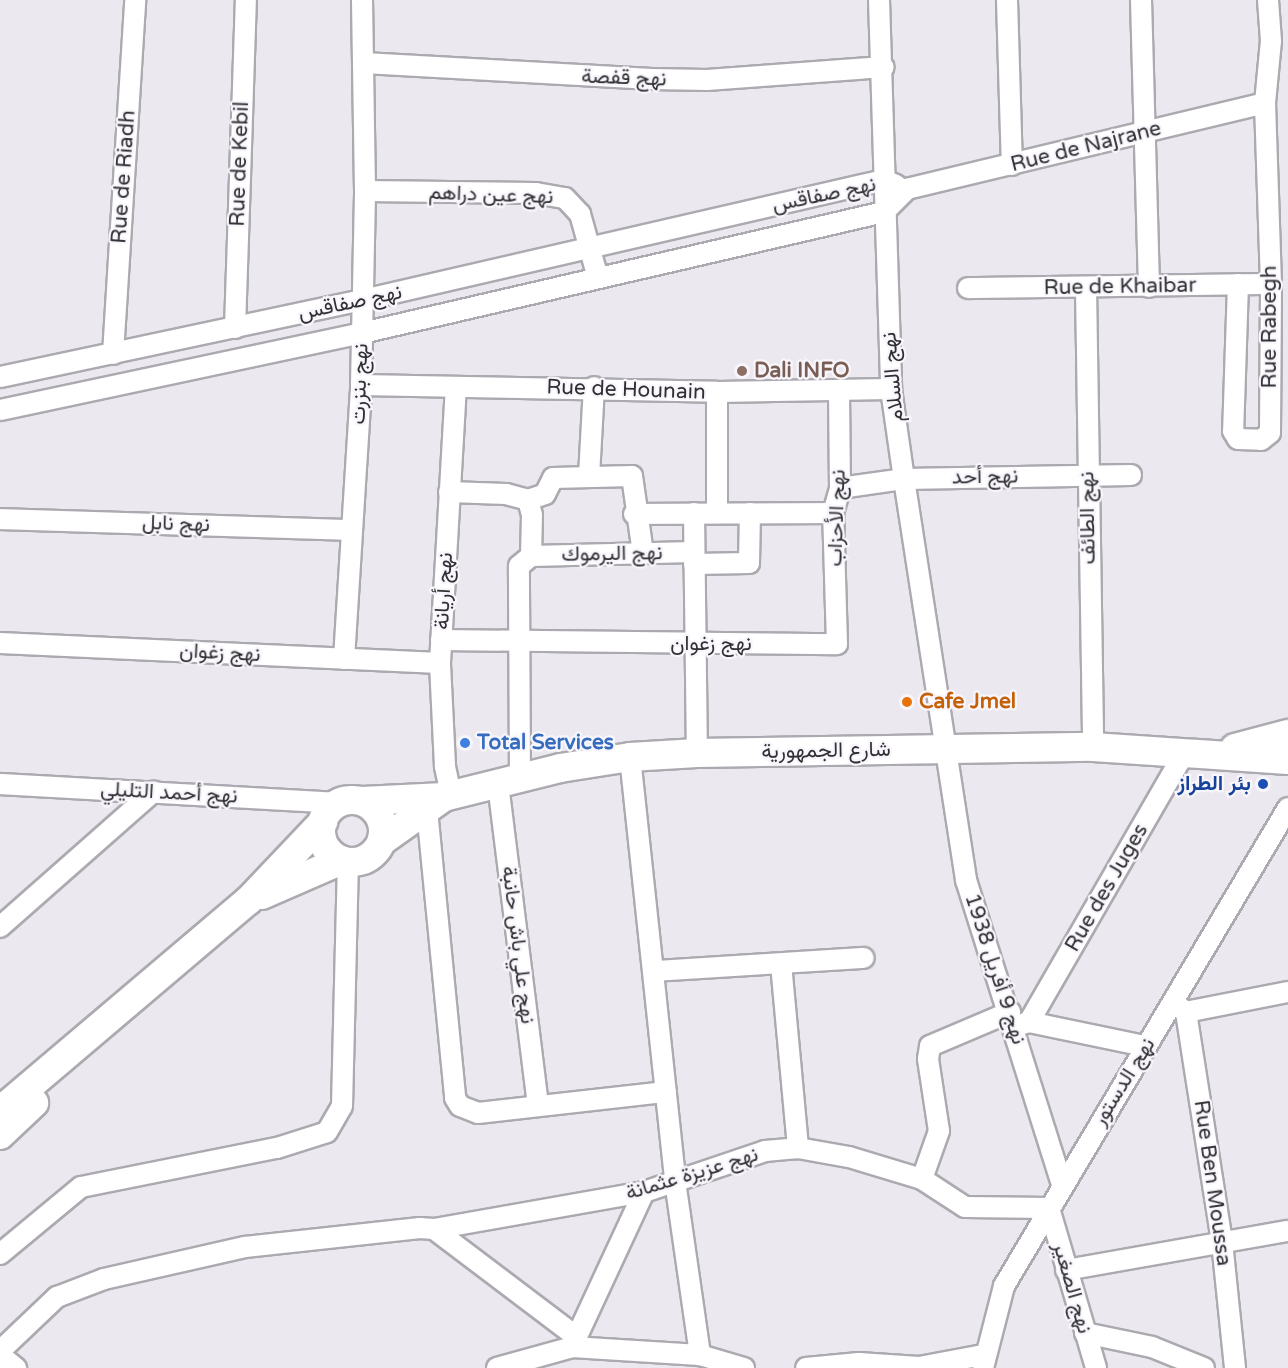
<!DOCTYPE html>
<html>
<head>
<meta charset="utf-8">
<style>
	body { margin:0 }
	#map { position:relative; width:1288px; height:1368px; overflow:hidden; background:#ebe9ef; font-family:"Varela Round",Vazirmatn,sans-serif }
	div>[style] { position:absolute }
	.roads { filter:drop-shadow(2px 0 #acaab0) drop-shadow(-2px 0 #acaab0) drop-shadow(0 2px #acaab0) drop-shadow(0 -2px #acaab0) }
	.minor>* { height:20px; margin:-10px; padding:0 10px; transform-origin:10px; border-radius:10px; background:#fff }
	.secondary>* { height:28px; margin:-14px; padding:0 14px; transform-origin:14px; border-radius:14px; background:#fff }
	.secondary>.ring { margin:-14px; padding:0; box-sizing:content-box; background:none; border:28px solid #fff; border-radius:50% }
	.dots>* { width:16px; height:16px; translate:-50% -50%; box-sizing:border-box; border:3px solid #f8f6fc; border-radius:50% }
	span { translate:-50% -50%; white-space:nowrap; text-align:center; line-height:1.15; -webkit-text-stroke:4.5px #f8f6fc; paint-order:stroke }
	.street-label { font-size:21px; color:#302f31 }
	.education-label { font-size:21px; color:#785e54; font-weight:700 }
	.left { translate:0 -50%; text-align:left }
	.food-label { font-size:21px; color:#c56008; font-weight:700 }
	.shop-label { font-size:21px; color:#366cbe; font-weight:700 }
	.transit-label { font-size:21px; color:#164399; font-weight:700 }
	.right { translate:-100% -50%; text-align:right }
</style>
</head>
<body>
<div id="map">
	<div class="roads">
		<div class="minor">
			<i style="left:879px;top:0;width:389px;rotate:88.2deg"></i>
			<i style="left:891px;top:389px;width:91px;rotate:81.8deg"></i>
			<i style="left:904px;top:479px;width:406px;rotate:81.2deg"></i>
			<i style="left:966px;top:880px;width:320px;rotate:72.5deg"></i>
			<i style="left:1007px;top:0;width:165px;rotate:88.3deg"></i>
			<i style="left:1141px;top:0;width:287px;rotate:88.4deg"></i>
			<i style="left:364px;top:63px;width:288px;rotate:3.2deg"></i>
			<i style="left:652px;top:79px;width:55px;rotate:1deg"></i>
			<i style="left:707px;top:80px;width:177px;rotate:-4.2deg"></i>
			<i style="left:907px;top:189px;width:368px;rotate:-13.5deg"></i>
			<i style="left:365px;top:191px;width:171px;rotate:0.7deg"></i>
			<i style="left:536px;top:193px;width:29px;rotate:10deg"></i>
			<i style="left:565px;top:198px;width:22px;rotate:47deg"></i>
			<i style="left:580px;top:214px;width:66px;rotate:74.3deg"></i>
			<i style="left:1238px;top:284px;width:147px;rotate:91.9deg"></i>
			<i style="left:1233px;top:431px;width:9px;rotate:58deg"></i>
			<i style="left:1238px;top:439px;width:23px;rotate:2deg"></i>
			<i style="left:1261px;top:440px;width:11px;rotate:-38deg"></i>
			<i style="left:1270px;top:433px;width:149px;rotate:-89.6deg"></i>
			<i style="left:1271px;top:284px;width:181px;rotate:-91.9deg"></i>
			<i style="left:1265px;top:103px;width:62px;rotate:-84.5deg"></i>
			<i style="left:1271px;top:41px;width:41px;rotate:-94.2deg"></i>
			<i style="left:968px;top:288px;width:303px;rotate:-0.8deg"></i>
			<i style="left:1086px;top:288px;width:459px;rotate:89.1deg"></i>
			<i style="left:235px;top:328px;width:328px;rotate:-88.1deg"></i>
			<i style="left:113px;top:354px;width:355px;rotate:-86.4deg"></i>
			<i style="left:0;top:377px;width:371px;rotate:-12deg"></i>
			<i style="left:363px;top:300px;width:535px;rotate:-12.97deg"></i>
			<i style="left:884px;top:180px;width:13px;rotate:23deg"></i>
			<i style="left:361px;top:385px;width:356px;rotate:1.1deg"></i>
			<i style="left:717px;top:392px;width:174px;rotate:-1deg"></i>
			<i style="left:0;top:410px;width:370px;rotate:-12deg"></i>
			<i style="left:362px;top:333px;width:536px;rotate:-13.05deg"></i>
			<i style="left:884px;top:212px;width:33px;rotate:-45deg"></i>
			<i style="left:589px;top:476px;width:89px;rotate:-86.8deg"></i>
			<i style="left:840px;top:488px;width:65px;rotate:-8deg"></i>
			<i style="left:904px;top:479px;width:227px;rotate:-1deg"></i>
			<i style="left:449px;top:492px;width:57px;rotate:2deg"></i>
			<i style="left:506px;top:494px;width:23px;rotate:15deg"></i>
			<i style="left:528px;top:500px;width:18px;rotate:-19deg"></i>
			<i style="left:545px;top:494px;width:18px;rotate:-63deg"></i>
			<i style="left:553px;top:478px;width:79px;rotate:-1.5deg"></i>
			<i style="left:632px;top:476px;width:78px;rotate:81.9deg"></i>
			<i style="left:694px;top:513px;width:240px;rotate:89.3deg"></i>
			<i style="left:717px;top:513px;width:121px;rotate:-90deg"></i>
			<i style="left:634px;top:514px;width:199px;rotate:-0.3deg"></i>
			<i style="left:0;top:519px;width:352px;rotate:1.8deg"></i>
			<i style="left:531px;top:556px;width:163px;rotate:-1.4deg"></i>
			<i style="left:694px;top:564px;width:55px;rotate:-1deg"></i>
			<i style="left:749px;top:563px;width:50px;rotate:-88.9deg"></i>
			<i style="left:441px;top:640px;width:396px;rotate:0.6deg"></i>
			<i style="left:837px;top:644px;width:131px;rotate:-91.7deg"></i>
			<i style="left:833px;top:513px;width:26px;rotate:-74deg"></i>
			<i style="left:840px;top:488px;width:96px;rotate:-90.6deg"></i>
			<i style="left:0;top:643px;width:440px;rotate:2.6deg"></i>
			<i style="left:344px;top:659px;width:275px;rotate:-86.4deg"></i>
			<i style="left:361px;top:385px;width:194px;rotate:-88.8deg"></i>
			<i style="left:365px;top:191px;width:191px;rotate:-90.9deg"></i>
			<i style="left:630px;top:757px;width:426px;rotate:83.9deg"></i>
			<i style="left:675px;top:1181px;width:176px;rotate:81.8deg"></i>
			<i style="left:520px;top:777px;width:211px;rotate:-90.3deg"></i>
			<i style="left:519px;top:566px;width:16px;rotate:-40deg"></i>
			<i style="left:531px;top:556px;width:41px;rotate:-88.6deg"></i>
			<i style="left:532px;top:515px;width:16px;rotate:-105deg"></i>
			<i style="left:0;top:784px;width:339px;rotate:3.2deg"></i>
			<i style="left:498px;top:784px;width:324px;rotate:82.9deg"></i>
			<i style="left:451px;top:795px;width:30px;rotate:-102deg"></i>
			<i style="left:445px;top:766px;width:103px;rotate:-92.8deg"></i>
			<i style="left:440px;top:663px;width:276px;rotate:-86.7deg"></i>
			<i style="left:427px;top:810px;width:289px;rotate:84.4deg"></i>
			<i style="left:455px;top:1098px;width:9px;rotate:58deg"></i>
			<i style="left:460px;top:1106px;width:19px;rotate:21deg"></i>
			<i style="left:478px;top:1113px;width:189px;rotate:-6.4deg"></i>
			<i style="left:0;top:927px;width:205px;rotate:-41.4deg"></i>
			<i style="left:781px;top:964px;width:185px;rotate:84.7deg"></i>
			<i style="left:655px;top:971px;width:209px;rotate:-3.6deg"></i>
			<i style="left:1174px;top:1003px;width:15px;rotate:37deg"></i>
			<i style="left:1186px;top:1012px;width:233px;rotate:81.1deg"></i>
			<i style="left:1222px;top:1242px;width:127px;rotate:84.1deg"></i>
			<i style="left:1186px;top:1012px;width:104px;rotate:-11.1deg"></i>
			<i style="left:1029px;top:1022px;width:310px;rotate:-60deg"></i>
			<i style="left:1019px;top:1025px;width:10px;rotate:-17deg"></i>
			<i style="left:1029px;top:1022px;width:118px;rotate:11.7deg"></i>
			<i style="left:922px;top:1179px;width:51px;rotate:-70.5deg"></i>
			<i style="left:939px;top:1131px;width:73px;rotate:-98.7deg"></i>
			<i style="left:928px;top:1059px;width:13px;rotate:-81deg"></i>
			<i style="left:930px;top:1046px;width:87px;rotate:-23deg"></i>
			<i style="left:434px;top:1229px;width:213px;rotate:-10deg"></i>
			<i style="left:644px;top:1192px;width:128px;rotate:-18.7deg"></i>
			<i style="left:765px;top:1151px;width:33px;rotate:-5deg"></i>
			<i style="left:798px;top:1148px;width:52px;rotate:10deg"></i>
			<i style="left:849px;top:1157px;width:76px;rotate:16.8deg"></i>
			<i style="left:922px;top:1179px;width:51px;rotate:33.1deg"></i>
			<i style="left:965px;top:1207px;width:84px;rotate:0.7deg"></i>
			<i style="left:1049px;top:1208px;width:167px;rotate:73.6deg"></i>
			<i style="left:0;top:1254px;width:105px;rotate:-39.6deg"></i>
			<i style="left:81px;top:1187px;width:200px;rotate:-11.3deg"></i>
			<i style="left:277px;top:1148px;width:52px;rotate:-17.7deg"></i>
			<i style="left:327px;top:1132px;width:30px;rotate:-60deg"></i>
			<i style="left:342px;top:1106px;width:244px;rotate:-88.6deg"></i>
			<i style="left:1066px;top:1270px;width:225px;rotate:-10deg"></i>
			<i style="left:1085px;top:1333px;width:68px;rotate:11.8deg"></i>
			<i style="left:1152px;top:1347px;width:56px;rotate:22deg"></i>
			<i style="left:572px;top:1347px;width:171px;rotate:-65.1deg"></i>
			<i style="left:0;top:1351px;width:79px;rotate:-43.5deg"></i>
			<i style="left:57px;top:1297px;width:50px;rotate:-21deg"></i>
			<i style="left:104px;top:1279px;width:145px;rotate:-12.8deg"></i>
			<i style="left:245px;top:1247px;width:176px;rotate:-6.2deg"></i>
			<i style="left:420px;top:1228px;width:14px;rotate:4deg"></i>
			<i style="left:434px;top:1229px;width:179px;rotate:37.1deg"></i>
			<i style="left:0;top:1355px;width:21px;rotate:39deg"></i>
			<i style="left:497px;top:1368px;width:78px;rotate:-15.6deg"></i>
			<i style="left:572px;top:1347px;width:128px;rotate:3.6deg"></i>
			<i style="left:700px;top:1355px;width:46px;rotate:16.5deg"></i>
			<i style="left:806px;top:1368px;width:53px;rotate:-5.4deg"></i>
			<i style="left:859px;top:1363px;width:60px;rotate:3.8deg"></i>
			<i style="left:919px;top:1367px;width:65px;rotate:-10.6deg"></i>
			<i style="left:983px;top:1368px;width:85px;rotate:-75.6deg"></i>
			<i style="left:1004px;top:1286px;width:556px;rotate:-59.28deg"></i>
		</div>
		<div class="secondary">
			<i style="left:1235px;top:748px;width:55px;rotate:-14.8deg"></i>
			<i class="ring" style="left:321px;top:800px;width:34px;height:34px"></i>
			<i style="left:362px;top:801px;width:82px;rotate:-2.8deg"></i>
			<i style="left:444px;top:797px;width:120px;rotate:-14deg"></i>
			<i style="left:560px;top:768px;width:71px;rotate:-8.9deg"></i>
			<i style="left:630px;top:757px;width:67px;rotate:-3.4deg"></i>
			<i style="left:697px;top:753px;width:396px;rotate:-0.9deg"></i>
			<i style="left:1093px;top:747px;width:195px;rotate:3.8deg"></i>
			<i style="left:382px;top:841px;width:76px;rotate:-35.4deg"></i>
			<i style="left:262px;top:895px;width:87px;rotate:-23.6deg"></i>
			<i style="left:0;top:1111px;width:326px;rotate:-40.3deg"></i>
			<i style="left:249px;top:900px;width:108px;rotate:-46.5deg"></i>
			<i style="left:0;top:1135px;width:47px;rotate:-43.3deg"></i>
		</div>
	</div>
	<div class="dots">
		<i style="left:742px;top:371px;background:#8d6e63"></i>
		<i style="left:907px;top:702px;background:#e8710a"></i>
		<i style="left:465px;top:743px;background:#3f7fe0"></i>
		<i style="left:1263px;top:784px;background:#1a4fb4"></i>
	</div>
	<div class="street-label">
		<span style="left:624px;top:78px;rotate:2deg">نهج قفصة</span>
		<span style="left:1086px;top:147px;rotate:-14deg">Rue de Najrane</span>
		<span style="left:240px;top:164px;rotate:-88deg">Rue de Kebil</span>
		<span style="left:124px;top:177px;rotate:-86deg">Rue de Riadh</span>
		<span style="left:491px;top:195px;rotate:2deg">نهج عين دراهم</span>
		<span style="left:824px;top:195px;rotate:-12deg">نهج صفاقس</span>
		<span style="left:1120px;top:287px;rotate:-1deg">Rue de Khaibar</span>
		<span style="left:350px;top:303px;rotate:-12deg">نهج صفاقس</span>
		<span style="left:1270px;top:327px;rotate:-90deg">Rue Rabegh</span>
		<span style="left:893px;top:377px;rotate:-95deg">نهج السلام</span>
		<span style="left:360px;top:384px;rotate:-88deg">نهج بنزرت</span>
		<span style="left:626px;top:390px;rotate:2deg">Rue de Hounain</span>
		<span style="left:985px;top:477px;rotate:-1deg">نهج أحد</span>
		<span style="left:837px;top:518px;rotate:-88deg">نهج الأحزاب</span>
		<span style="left:1088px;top:518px;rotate:-91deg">نهج الطائف</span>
		<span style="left:176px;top:524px;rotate:2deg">نهج نابل</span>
		<span style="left:612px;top:554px;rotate:-1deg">نهج اليرموك</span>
		<span style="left:444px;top:591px;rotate:-87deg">نهج أريانة</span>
		<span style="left:711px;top:644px">نهج زغوان</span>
		<span style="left:220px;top:653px;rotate:3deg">نهج زغوان</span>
		<span style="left:826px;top:751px;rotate:-1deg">شارع الجمهورية</span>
		<span style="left:169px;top:793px;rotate:3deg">نهج أحمد التليلي</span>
		<span style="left:1107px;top:888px;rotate:-60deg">Rue des Juges</span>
		<span style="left:518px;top:945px;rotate:83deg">نهج علي باش حانبة</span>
		<span style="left:995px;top:969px;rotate:72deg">نهج 9 أفريل 1938</span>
		<span style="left:1124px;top:1082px;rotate:-58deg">نهج الدستور</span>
		<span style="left:692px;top:1174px;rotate:-17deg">نهج عزيزة عثمانة</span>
		<span style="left:1212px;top:1183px;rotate:82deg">Rue Ben Moussa</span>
		<span style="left:1072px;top:1288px;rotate:74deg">نهج الصغير</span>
	</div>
	<div class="education-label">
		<span class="left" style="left:754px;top:371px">Dali INFO</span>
	</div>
	<div class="food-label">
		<span class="left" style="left:919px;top:702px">Cafe Jmel</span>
	</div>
	<div class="shop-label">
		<span class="left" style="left:477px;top:743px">Total Services</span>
	</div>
	<div class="transit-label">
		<span class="right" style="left:1251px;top:784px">بئر الطراز</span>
	</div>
</div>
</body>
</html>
